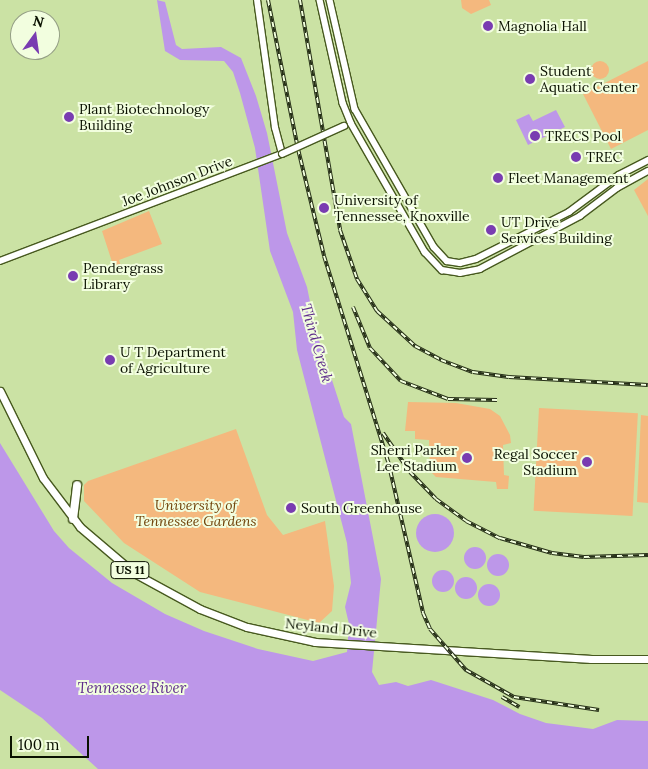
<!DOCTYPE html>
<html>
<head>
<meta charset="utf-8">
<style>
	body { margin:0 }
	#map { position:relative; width:648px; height:769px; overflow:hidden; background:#cbe2a4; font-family:Lora,serif }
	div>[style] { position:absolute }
	.green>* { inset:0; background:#f4b87e; transform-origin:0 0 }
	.round { border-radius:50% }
	.water>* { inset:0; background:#bd97e9 }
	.roads { filter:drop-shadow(1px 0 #47591f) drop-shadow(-1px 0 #47591f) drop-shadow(0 1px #47591f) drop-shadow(0 -1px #47591f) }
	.minor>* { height:5.5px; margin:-2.75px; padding:0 2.75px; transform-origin:2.75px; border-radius:2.75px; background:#fff }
	.major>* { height:7px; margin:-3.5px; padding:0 3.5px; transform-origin:3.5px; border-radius:3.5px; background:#fff }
	.highway>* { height:8px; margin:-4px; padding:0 4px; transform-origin:4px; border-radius:4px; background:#fff }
	.rail>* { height:4px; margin-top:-2px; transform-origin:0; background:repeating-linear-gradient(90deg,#f2fedf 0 5.5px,#262f18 0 11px); box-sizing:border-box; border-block:1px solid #262f18 }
	.bridges { filter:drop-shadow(1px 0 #47591f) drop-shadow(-1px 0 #47591f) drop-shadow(0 1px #47591f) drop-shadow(0 -1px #47591f) }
	.minor-bridge>* { height:5.5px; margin:-2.75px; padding:0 2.75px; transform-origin:2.75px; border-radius:2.75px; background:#fff }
	.dots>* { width:14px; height:14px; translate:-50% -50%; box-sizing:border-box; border:2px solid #f2fedf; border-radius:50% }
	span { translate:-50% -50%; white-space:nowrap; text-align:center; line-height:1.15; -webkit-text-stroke:4px #f2fedf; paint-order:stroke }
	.shield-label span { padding:1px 4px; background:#f2fedf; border:1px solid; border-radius:4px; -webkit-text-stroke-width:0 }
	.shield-label { font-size:12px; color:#0a1100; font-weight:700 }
	.poi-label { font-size:14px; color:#0a1100 }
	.left { translate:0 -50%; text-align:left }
	.right { translate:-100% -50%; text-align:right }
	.street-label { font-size:14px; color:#0a1100 }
	.park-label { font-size:14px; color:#72440b; font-style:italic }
	.water-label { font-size:15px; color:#5e2c8b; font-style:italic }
	.north { position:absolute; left:10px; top:10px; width:50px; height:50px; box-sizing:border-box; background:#f2fedf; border:1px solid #959f86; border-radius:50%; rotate:14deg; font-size:14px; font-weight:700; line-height:20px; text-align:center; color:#0a1100 }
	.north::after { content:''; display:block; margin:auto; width:18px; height:22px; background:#793cb1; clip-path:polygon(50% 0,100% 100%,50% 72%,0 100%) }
	.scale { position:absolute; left:10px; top:736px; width:79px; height:22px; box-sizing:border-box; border:2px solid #0a1100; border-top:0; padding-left:6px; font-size:15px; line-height:18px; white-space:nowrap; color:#0a1100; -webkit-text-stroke:4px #f2fedf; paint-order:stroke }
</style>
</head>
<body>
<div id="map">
	<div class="green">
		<i style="clip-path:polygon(461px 0,489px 0,491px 5px,471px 14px,462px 8px)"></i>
		<i class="round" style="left:591px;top:61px;width:18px;height:18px"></i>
		<i style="clip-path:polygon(648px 61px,648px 130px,611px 149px,583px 94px)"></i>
		<i style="clip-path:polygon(648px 179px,648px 216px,634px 190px)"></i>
		<i style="clip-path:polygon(149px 211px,162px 244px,119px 260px,121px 266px,114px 268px,102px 231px)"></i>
		<i style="clip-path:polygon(408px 402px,456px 403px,490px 409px,500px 416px,510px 435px,511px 443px,503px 445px,504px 475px,509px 476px,508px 489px,497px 489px,496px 482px,436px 477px,430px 471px,429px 440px,415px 439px,415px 431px,405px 431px)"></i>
		<i style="left:539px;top:408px;width:99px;height:103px;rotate:3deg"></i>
		<i style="clip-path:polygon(641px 415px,648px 416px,648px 503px,637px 502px)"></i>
		<i style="clip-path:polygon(236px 429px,267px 515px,283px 535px,325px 521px,334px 586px,332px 611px,319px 623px,200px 592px,124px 543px,84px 501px,84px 485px,88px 481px)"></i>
	</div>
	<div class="water">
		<i style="clip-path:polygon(157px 0,165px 2px,176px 45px,182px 49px,221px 47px,241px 58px,256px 96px,267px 133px,287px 233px,307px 287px,316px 331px,344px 417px,351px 424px,381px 579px,372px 672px,379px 685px,396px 682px,408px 686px,431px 680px,493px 700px,520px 714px,546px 723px,593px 729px,617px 720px,648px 721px,648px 769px,98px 769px,42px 718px,0 690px,0 443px,54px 531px,69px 548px,112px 583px,165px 614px,204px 631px,258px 649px,313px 661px,347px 652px,349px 624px,345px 607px,351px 583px,347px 543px,297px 350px,293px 312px,270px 251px,255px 148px,240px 93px,233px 72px,224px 61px,180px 60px,165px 51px)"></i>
		<i style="clip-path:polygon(556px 110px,565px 127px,528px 145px,516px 120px,529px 114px,533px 121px)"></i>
		<i class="round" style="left:416px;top:514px;width:38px;height:38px"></i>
		<i class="round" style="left:464px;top:547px;width:22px;height:22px"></i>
		<i class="round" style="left:487px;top:554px;width:22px;height:22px"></i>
		<i class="round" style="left:432px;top:570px;width:22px;height:22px"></i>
		<i class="round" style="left:455px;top:577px;width:22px;height:22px"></i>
		<i class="round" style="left:478px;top:584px;width:22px;height:22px"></i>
	</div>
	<div class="roads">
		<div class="minor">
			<i style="left:320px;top:0;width:106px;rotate:77.4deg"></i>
			<i style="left:343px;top:103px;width:22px;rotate:68deg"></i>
			<i style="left:351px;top:123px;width:149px;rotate:60.2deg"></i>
			<i style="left:425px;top:252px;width:25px;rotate:47deg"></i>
			<i style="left:442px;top:270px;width:18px;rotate:9deg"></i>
			<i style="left:460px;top:273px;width:20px;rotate:-11deg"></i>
			<i style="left:480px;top:269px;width:113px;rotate:-27.9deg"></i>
			<i style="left:580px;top:216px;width:46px;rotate:-37.1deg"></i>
			<i style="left:617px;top:188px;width:35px;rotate:-29deg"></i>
			<i style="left:330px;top:0;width:112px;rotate:77.1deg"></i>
			<i style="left:355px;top:109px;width:159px;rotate:60.2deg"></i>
			<i style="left:434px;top:247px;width:19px;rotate:47deg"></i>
			<i style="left:447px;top:261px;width:13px;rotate:9deg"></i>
			<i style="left:460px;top:263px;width:16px;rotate:-14deg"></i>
			<i style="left:476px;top:259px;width:104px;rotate:-26.8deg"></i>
			<i style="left:569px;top:212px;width:62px;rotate:-36.5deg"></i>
			<i style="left:619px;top:175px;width:33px;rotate:-27deg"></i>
			<i style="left:0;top:261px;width:302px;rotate:-20.8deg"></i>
			<i style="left:282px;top:154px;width:27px;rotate:-105deg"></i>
			<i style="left:275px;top:128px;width:129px;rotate:-98deg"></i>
		</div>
		<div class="major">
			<i style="left:0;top:391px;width:97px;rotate:63.7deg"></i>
			<i style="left:43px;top:478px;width:61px;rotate:52.9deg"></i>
			<i style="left:80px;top:527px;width:71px;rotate:40.4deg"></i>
			<i style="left:134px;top:573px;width:75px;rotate:28.6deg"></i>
			<i style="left:200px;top:609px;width:50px;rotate:21deg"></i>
			<i style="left:247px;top:627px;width:70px;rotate:12.4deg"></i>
			<i style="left:315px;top:642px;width:277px;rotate:3.5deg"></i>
			<i style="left:591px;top:659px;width:57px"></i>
		</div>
		<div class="highway">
			<i style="left:73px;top:519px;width:34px;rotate:-83deg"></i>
		</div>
	</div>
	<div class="rail">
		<i style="left:268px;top:0;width:152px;rotate:78.6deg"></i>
		<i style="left:298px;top:149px;width:110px;rotate:76.3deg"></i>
		<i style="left:324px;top:256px;width:215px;rotate:72.7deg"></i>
		<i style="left:388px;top:461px;width:156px;rotate:77deg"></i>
		<i style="left:423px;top:613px;width:17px;rotate:66deg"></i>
		<i style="left:430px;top:629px;width:55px;rotate:48.7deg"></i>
		<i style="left:466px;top:670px;width:55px;rotate:29.4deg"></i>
		<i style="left:514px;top:697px;width:86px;rotate:8.7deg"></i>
		<i style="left:300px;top:0;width:233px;rotate:80.1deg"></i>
		<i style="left:340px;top:230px;width:52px;rotate:70.9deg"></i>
		<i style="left:357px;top:279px;width:38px;rotate:58deg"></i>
		<i style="left:377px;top:311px;width:52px;rotate:42.6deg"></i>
		<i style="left:415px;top:346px;width:30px;rotate:28deg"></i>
		<i style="left:441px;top:360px;width:34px;rotate:21deg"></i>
		<i style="left:473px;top:372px;width:36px;rotate:8deg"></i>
		<i style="left:509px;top:377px;width:139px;rotate:3.3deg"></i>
		<i style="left:353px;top:307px;width:44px;rotate:67.5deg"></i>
		<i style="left:370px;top:348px;width:45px;rotate:46.8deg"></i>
		<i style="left:401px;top:381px;width:50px;rotate:21deg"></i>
		<i style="left:448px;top:399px;width:49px;rotate:1.2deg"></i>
		<i style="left:383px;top:433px;width:47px;rotate:55.3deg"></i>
		<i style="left:410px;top:472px;width:37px;rotate:46deg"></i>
		<i style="left:436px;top:499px;width:37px;rotate:36deg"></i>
		<i style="left:466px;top:521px;width:38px;rotate:27deg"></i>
		<i style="left:500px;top:538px;width:54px;rotate:16.1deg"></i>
		<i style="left:552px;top:553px;width:32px;rotate:7deg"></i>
		<i style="left:584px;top:557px;width:64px;rotate:-1.8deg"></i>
		<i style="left:502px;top:697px;width:20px;rotate:30deg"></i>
	</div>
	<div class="bridges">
		<div class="minor-bridge">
			<i style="left:282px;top:154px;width:68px;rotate:-24.3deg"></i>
		</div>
	</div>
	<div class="dots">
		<i style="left:488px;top:26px;background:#793cb1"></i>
		<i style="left:530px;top:79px;background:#793cb1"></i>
		<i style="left:69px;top:117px;background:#793cb1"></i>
		<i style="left:535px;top:136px;background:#793cb1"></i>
		<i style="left:576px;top:157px;background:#793cb1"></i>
		<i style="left:498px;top:178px;background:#793cb1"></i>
		<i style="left:324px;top:208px;background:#793cb1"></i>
		<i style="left:491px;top:230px;background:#793cb1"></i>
		<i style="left:73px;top:276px;background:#793cb1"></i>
		<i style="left:110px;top:360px;background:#793cb1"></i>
		<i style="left:467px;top:458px;background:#793cb1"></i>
		<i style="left:587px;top:462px;background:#793cb1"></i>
		<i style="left:291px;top:508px;background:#793cb1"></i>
	</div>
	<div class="shield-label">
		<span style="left:130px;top:570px">US 11</span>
	</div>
	<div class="poi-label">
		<span class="left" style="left:498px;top:26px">Magnolia Hall</span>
		<span class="left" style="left:540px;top:79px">Student<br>Aquatic Center</span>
		<span class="left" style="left:79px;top:117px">Plant Biotechnology<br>Building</span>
		<span class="left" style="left:545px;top:136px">TRECS Pool</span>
		<span class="left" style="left:586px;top:157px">TREC</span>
		<span class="left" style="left:508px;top:178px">Fleet Management</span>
		<span class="left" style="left:334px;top:208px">University of<br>Tennessee, Knoxville</span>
		<span class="left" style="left:501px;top:230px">UT Drive<br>Services Building</span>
		<span class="left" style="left:83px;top:276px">Pendergrass<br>Library</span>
		<span class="left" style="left:120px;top:360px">U T Department<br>of Agriculture</span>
		<span class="right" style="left:457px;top:458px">Sherri Parker<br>Lee Stadium</span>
		<span class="right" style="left:577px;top:462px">Regal Soccer<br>Stadium</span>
		<span class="left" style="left:301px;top:508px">South Greenhouse</span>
	</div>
	<div class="street-label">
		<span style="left:177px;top:181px;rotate:-21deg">Joe Johnson Drive</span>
		<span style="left:331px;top:628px;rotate:6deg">Neyland Drive</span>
	</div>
	<div class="park-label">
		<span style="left:196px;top:513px">University of<br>Tennessee Gardens</span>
	</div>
	<div class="water-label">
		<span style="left:317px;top:343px;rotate:74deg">Third Creek</span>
		<span style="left:132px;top:688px">Tennessee River</span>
	</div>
	<div class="north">N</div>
	<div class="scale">100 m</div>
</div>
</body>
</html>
